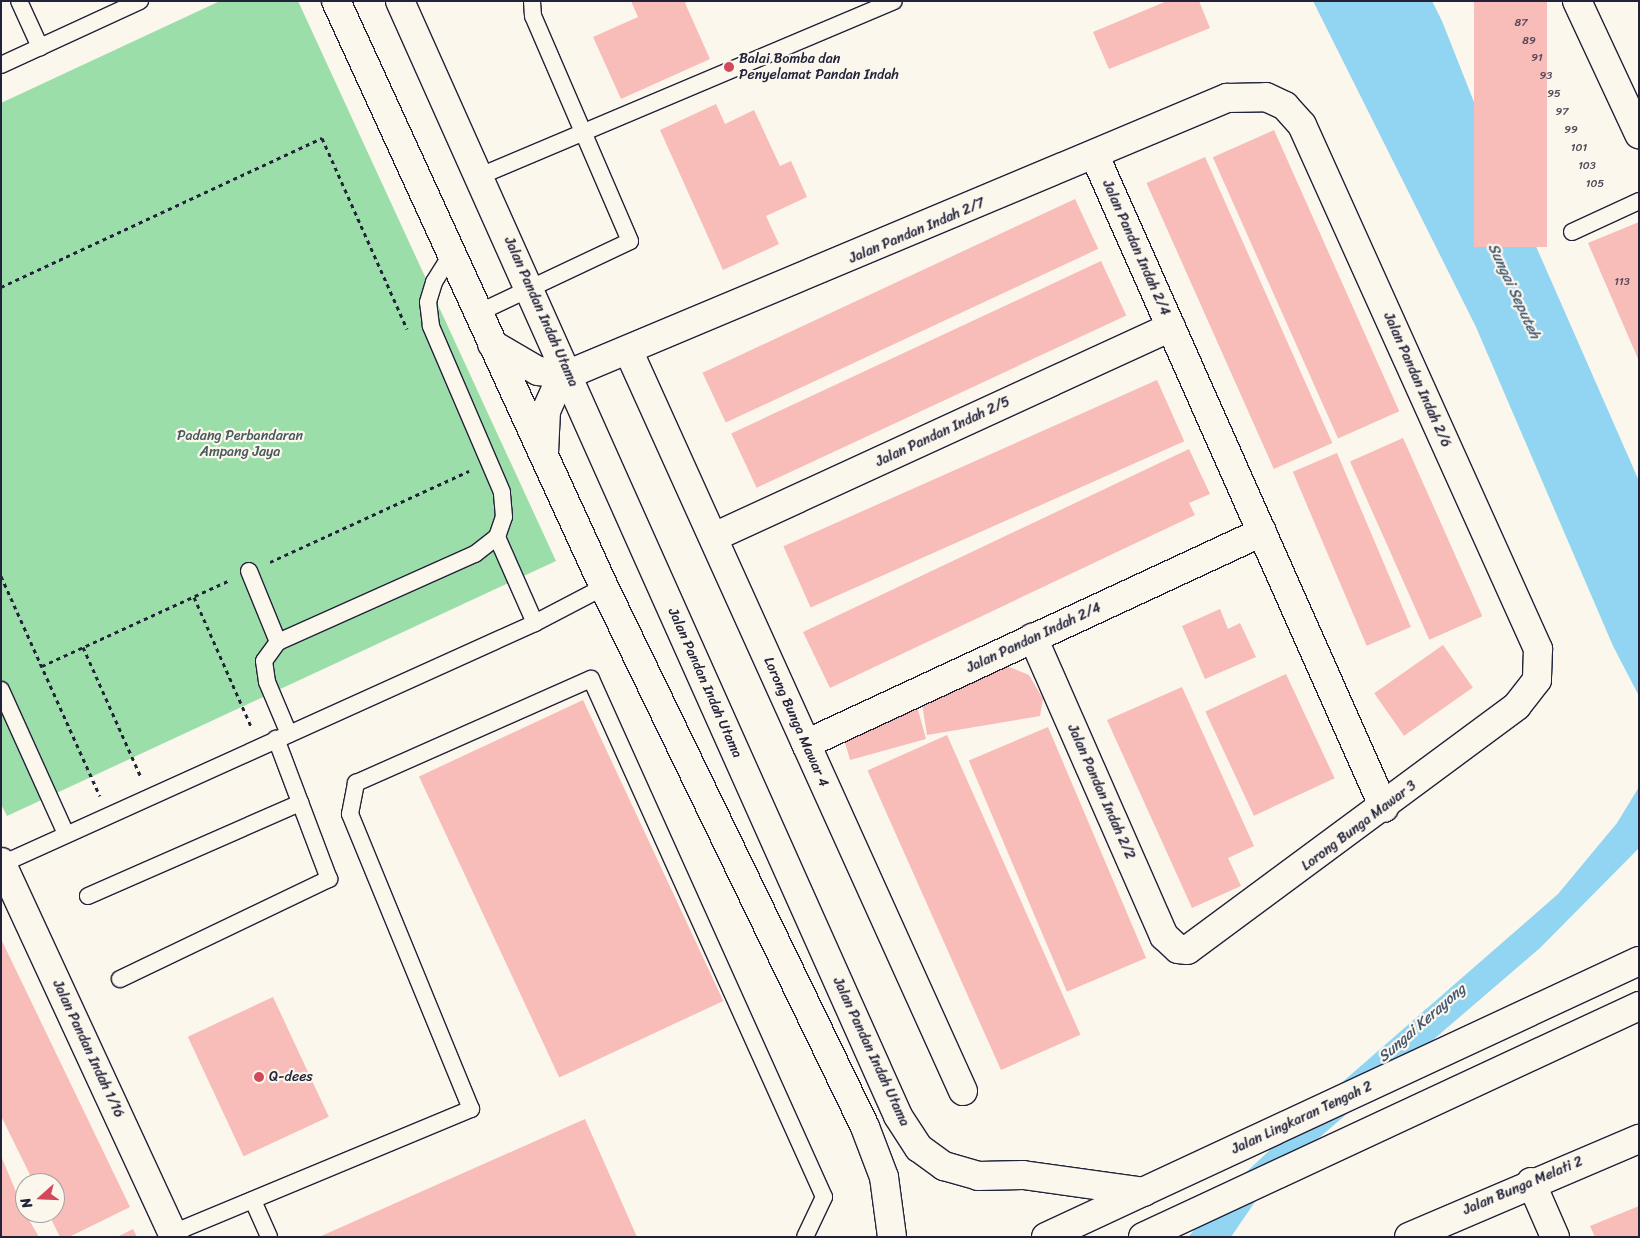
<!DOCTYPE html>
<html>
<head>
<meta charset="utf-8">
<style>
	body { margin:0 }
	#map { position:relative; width:1640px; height:1238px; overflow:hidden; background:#fbf7ec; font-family:Sriracha,sans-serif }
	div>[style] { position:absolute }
	.green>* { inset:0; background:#9cdea9 }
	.water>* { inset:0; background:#91d5f3 }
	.building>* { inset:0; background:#f8bcb9; transform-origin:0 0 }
	.path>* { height:3px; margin-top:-1.5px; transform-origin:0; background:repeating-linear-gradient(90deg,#22223b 0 4px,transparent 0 8px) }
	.roads { filter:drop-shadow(1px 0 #22223b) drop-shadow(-1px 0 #22223b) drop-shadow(0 1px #22223b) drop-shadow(0 -1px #22223b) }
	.service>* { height:16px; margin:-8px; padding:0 8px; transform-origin:8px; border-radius:8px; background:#fbf7ec }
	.minor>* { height:28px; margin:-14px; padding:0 14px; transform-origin:14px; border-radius:14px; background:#fbf7ec }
	.secondary>* { height:28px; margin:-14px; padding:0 14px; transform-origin:14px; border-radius:14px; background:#fbf7ec }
	.trunk>* { height:28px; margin:-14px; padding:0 14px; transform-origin:14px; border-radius:14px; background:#fbf7ec }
	.dots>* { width:14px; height:14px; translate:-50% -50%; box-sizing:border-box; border:2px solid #fbf7ec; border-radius:50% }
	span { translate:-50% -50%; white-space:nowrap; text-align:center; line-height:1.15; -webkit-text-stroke:4.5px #fbf7ec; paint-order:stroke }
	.number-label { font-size:11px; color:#58485a }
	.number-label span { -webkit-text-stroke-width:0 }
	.poi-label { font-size:14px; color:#22223b }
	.left { translate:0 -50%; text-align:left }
	.street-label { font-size:14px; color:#22223b }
	.park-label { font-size:14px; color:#475a5c }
	.water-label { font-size:15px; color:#435872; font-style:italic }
	.frame { position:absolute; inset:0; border:2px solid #22223b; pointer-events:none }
	.north { position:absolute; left:15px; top:1173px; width:50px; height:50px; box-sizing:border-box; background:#fbf7ec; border:1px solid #a4a2a5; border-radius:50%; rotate:250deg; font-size:14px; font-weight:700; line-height:20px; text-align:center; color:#22223b }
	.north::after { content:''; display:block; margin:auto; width:18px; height:22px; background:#d1495b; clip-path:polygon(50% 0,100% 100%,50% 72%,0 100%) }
</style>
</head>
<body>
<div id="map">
	<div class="green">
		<i style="clip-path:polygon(220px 1px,298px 1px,556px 561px,7px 816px,1px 804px,1px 103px)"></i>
	</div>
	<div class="water">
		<i style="clip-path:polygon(1313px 1px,1432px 1px,1442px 21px,1485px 130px,1639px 481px,1639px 696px,1613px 646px,1476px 327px)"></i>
		<i style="clip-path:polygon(1639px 787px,1639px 848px,1540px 948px,1299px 1155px,1261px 1193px,1231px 1237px,1188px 1237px,1241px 1177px,1339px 1085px,1558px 894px,1617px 823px)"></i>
	</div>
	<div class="building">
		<i style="clip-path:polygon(631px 1px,689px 1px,685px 3px,710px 59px,621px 99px,593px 37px,638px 17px)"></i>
		<i style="clip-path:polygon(1167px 1px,1199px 1px,1210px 28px,1109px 69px,1093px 32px)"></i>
		<i style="left:1474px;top:1px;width:73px;height:246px"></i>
		<i style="clip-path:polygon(716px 104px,725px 124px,754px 110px,780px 166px,791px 161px,807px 197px,766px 216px,779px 244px,723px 270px,660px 130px)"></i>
		<i style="left:1274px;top:130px;width:308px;height:67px;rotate:66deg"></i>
		<i style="left:1205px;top:157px;width:313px;height:64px;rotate:66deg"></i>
		<i style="left:1075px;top:199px;width:55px;height:411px;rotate:65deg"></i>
		<i style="clip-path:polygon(1639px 222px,1639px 361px,1588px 243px)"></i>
		<i style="left:1101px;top:261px;width:60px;height:408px;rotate:65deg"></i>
		<i style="left:1157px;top:380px;width:67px;height:409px;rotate:66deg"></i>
		<i style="left:1403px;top:438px;width:195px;height:58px;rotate:66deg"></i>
		<i style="clip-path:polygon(1189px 449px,1210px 494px,1189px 503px,1195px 515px,830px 688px,803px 632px)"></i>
		<i style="left:1337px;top:453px;width:189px;height:48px;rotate:67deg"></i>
		<i style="clip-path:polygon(1220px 609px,1228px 629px,1240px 623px,1256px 657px,1205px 679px,1182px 626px)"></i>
		<i style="left:1443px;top:645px;width:52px;height:84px;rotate:55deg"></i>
		<i style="clip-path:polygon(995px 661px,1029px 675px,1043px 699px,1040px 716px,927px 735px,922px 704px,939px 699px,938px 686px)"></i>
		<i style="left:1286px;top:674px;width:115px;height:89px;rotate:65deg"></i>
		<i style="clip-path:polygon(1182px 687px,1254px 846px,1228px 858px,1241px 886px,1192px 908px,1107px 720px)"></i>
		<i style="left:583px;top:700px;width:332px;height:181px;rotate:65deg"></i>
		<i style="clip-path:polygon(917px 706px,926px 739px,850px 760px,844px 739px,862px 734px,858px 722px)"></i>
		<i style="left:1048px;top:727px;width:251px;height:86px;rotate:67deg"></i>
		<i style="left:947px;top:735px;width:328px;height:87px;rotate:66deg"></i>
		<i style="clip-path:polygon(1px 939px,130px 1207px,69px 1237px,60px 1237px,48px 1213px,55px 1213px,55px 1183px,34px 1183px,1px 1116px)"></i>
		<i style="left:273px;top:997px;width:132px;height:94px;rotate:65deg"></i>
		<i style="clip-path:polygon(585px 1119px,637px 1237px,319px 1237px)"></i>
		<i style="clip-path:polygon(1px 1156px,25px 1213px,39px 1237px,1px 1237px)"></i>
		<i style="clip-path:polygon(1639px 1206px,1639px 1237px,1595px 1237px,1590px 1226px)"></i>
		<i style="clip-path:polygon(133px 1229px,137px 1237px,117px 1237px)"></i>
	</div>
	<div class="path">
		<i style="left:1px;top:287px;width:354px;rotate:-24.9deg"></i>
		<i style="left:322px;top:138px;width:209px;rotate:66deg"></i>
		<i style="left:270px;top:562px;width:219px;rotate:-24.6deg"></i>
		<i style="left:1px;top:576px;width:241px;rotate:65.8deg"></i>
		<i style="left:194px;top:597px;width:141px;rotate:66.2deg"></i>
		<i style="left:83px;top:647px;width:142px;rotate:66deg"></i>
		<i style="left:42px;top:666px;width:207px;rotate:-24.6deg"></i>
	</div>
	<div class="roads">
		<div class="service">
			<i style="left:19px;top:1px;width:51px;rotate:65.5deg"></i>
			<i style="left:1px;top:65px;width:153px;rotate:-24.7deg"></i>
			<i style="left:480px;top:176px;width:449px;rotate:-22.9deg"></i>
			<i style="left:1572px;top:232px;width:74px;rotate:-24.8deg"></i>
			<i style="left:478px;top:313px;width:168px;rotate:-25.3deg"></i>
			<i style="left:630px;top:241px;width:245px;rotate:-113.3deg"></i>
			<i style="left:533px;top:16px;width:15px;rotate:-94deg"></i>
			<i style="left:497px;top:537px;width:94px;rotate:66.2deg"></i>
			<i style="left:249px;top:571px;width:77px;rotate:67.8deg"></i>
			<i style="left:1px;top:690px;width:158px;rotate:65.7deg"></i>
			<i style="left:289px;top:734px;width:56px;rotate:-112.9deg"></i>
			<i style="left:267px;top:682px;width:21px;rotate:-98deg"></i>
			<i style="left:264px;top:661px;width:24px;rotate:-54deg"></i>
			<i style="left:278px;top:642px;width:216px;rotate:-24.1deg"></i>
			<i style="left:475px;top:554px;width:28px;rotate:-38deg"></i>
			<i style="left:497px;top:537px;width:21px;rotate:-71deg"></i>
			<i style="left:504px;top:517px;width:25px;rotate:-95deg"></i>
			<i style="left:502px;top:492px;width:181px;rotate:-113.2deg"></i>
			<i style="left:431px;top:326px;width:24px;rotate:-97deg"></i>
			<i style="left:428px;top:302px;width:21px;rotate:-73deg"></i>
			<i style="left:434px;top:282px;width:34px;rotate:-58deg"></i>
			<i style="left:2px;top:864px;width:585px;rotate:-24.33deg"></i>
			<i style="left:535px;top:623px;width:78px;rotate:-27.6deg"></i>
			<i style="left:88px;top:896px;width:232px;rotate:-23.7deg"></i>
			<i style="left:120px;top:979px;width:232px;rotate:-25.6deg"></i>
			<i style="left:329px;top:879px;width:150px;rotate:-110.7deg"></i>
			<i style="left:254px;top:1203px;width:37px;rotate:66deg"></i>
			<i style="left:173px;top:1233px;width:323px;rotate:-22.6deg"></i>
			<i style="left:471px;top:1109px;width:319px;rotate:-112.3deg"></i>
			<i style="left:350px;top:814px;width:32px;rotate:-79deg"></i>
			<i style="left:356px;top:783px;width:257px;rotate:-23.9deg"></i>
			<i style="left:591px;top:679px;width:568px;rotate:65.78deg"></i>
			<i style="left:824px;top:1197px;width:44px;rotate:115.4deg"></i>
		</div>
		<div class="minor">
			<i style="left:1577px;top:1px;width:147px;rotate:65deg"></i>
			<i style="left:1095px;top:156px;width:713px;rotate:66.09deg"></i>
			<i style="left:629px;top:352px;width:811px;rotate:65.68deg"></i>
			<i style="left:569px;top:374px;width:714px;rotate:-22.76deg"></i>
			<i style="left:1227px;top:98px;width:39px;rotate:-1deg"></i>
			<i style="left:1266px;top:97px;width:21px;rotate:25deg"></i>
			<i style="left:1285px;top:106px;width:25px;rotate:48deg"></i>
			<i style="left:1302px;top:125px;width:575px;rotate:65.75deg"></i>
			<i style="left:1538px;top:649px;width:31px;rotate:92deg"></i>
			<i style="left:1537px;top:680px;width:33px;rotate:128deg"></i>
			<i style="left:1517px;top:706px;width:410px;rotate:143.5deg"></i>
			<i style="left:1187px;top:950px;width:9px;rotate:-174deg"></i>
			<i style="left:1178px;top:949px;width:19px;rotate:-137deg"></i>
			<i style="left:1164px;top:936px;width:326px;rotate:-113.7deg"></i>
			<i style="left:714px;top:537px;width:503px;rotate:-24.68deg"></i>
			<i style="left:806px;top:744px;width:503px;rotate:-24.93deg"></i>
			<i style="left:1px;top:862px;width:413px;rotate:65.2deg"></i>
			<i style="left:1531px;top:1182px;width:60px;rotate:66.4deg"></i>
			<i style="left:1409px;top:1237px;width:250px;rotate:-23.1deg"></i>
		</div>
		<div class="secondary">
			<i style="left:336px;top:1px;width:644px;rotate:65.42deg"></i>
			<i style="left:604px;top:587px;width:600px;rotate:64.2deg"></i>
			<i style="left:865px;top:1127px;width:53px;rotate:69.2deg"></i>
			<i style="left:884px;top:1177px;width:61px;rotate:82.4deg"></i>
			<i style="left:400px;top:1px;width:1221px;rotate:65.93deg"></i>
			<i style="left:898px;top:1116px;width:38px;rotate:57deg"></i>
			<i style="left:919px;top:1148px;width:31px;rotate:36deg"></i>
			<i style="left:944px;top:1166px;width:35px;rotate:16deg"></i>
			<i style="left:978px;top:1176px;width:45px;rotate:-1.3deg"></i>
			<i style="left:1023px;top:1175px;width:122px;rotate:8deg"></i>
			<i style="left:492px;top:344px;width:53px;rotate:30.4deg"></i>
			<i style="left:538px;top:371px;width:31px;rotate:6deg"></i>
			<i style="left:544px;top:453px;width:42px;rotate:-87.3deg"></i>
			<i style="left:546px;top:411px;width:27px;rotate:-66deg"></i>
			<i style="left:557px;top:386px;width:17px;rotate:-45deg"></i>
		</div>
		<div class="trunk">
			<i style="left:1046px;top:1237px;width:654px;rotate:-24.96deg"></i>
			<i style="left:1143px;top:1237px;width:547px;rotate:-24.97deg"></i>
		</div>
	</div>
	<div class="dots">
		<i style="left:729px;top:67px;background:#d1495b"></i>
		<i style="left:259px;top:1077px;background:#d1495b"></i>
	</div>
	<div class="number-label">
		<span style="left:1521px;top:23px">87</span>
		<span style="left:1529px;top:41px">89</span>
		<span style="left:1537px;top:58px">91</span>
		<span style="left:1546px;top:76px">93</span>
		<span style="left:1554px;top:94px">95</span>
		<span style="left:1562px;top:112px">97</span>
		<span style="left:1571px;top:130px">99</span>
		<span style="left:1579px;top:148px">101</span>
		<span style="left:1587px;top:166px">103</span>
		<span style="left:1595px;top:184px">105</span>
		<span style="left:1622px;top:282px">113</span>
	</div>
	<div class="poi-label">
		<span class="left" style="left:739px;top:67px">Balai Bomba dan<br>Penyelamat Pandan Indah</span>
		<span class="left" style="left:269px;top:1077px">Q-dees</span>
	</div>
	<div class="street-label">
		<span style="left:917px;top:231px;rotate:-23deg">Jalan Pandan Indah 2/7</span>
		<span style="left:1136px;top:248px;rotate:66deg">Jalan Pandan Indah 2/4</span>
		<span style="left:541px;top:312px;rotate:66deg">Jalan Pandan Indah Utama</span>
		<span style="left:1417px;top:380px;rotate:66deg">Jalan Pandan Indah 2/6</span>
		<span style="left:943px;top:432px;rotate:-25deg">Jalan Pandan Indah 2/5</span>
		<span style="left:1034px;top:638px;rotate:-25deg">Jalan Pandan Indah 2/4</span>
		<span style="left:705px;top:683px;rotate:66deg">Jalan Pandan Indah Utama</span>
		<span style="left:796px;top:722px;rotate:66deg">Lorong Bunga Mawar 4</span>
		<span style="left:1101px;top:792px;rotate:66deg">Jalan Pandan Indah 2/2</span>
		<span style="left:1359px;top:826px;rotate:-37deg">Lorong Bunga Mawar 3</span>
		<span style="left:88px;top:1049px;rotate:65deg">Jalan Pandan Indah 1/16</span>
		<span style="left:871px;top:1052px;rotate:65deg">Jalan Pandan Indah Utama</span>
		<span style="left:1302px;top:1118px;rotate:-25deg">Jalan Lingkaran Tengah 2</span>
		<span style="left:1523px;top:1186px;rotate:-23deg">Jalan Bunga Melati 2</span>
	</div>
	<div class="park-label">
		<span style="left:240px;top:444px">Padang Perbandaran<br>Ampang Jaya</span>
	</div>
	<div class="water-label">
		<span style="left:1514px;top:291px;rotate:65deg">Sungai Seputeh</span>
		<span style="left:1422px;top:1023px;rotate:-41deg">Sungai Kerayong</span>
	</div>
	<div class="frame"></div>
	<div class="north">N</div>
</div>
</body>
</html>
